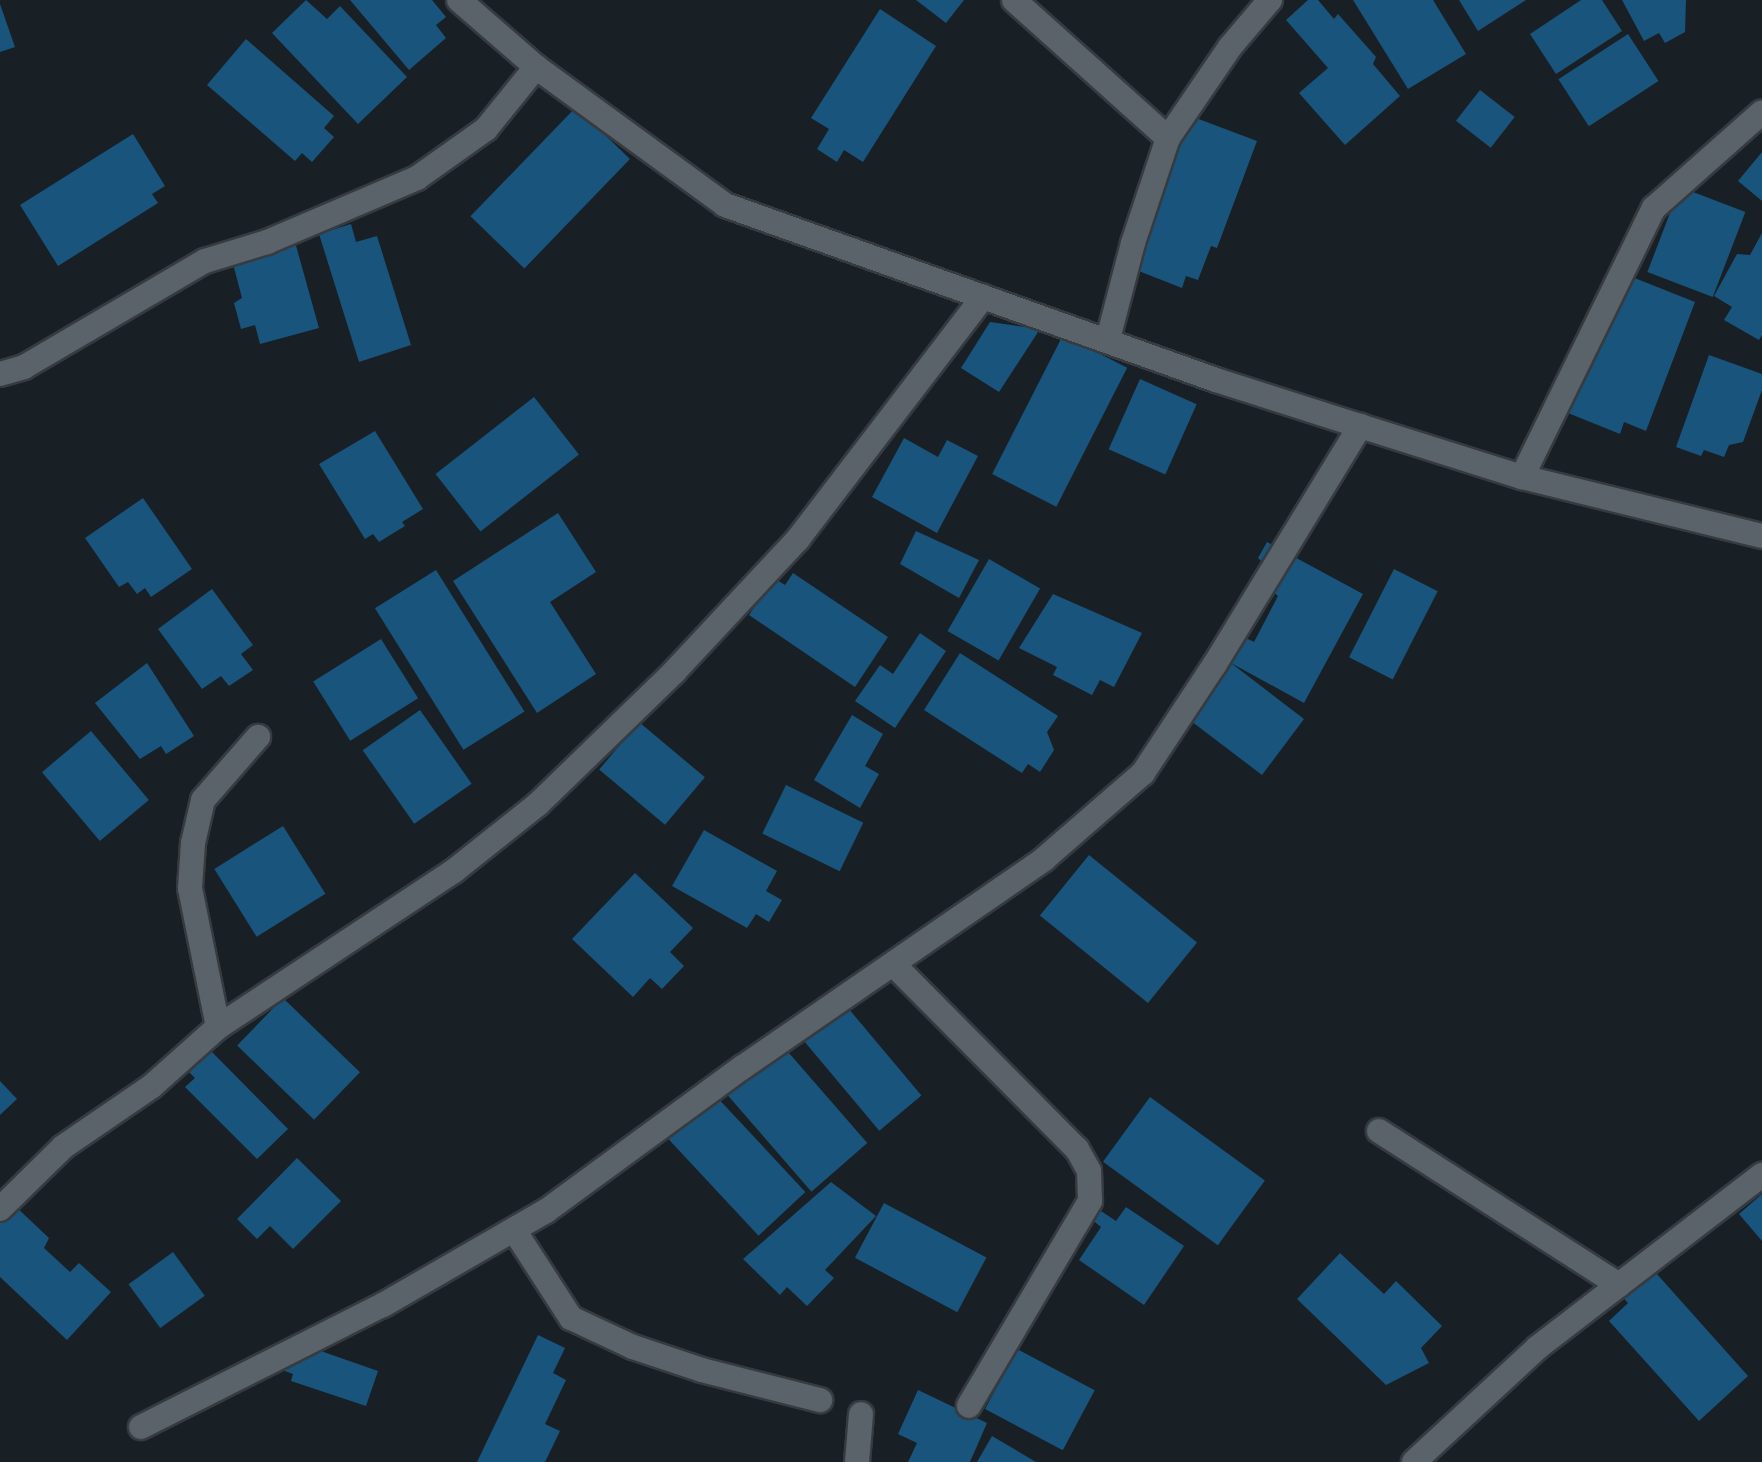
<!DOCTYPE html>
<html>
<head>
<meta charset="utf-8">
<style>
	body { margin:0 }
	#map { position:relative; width:1762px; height:1462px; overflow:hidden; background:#182026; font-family:"Fira Sans",sans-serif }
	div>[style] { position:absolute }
	.building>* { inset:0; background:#18547c; transform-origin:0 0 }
	.roads { filter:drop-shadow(2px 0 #363b40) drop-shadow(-2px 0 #363b40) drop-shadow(0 2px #363b40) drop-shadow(0 -2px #363b40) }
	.minor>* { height:24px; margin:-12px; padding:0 12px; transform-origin:12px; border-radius:12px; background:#5a626a }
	span { translate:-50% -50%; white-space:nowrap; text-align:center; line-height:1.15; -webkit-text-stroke:6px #06090b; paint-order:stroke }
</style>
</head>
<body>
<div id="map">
	<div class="building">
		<i style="clip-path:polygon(306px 0,327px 19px,340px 6px,407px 77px,358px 124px,272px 33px)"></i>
		<i style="clip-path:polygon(350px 0,432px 0,446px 17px,436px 25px,446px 38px,409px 70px)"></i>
		<i style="clip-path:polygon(916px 0,964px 0,946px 23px)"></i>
		<i style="clip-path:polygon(1308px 0,1318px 0,1334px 19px,1338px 14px,1376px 57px,1373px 64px,1400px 96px,1345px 145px,1299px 93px,1328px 68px,1286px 20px)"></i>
		<i style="clip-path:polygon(1353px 0,1433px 0,1466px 54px,1408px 89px)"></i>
		<i style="clip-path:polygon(1459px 0,1526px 0,1478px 31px)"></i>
		<i style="clip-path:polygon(1581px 0,1602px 0,1622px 31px,1556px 74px,1530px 34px)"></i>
		<i style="clip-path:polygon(1622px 0,1686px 0,1685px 32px,1665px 43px,1659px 33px,1644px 41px)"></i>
		<i style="clip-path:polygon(0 4px,15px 47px,0 52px)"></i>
		<i style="clip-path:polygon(880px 9px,936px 46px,863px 162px,844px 150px,837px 162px,817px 149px,829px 129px,811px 118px)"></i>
		<i style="left:1628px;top:34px;width:56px;height:83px;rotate:57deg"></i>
		<i style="clip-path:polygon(246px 39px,334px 116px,324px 128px,334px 137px,312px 162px,302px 153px,295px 161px,207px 85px)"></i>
		<i style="left:1480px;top:90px;width:44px;height:39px;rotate:38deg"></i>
		<i style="left:576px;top:107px;width:75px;height:152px;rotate:44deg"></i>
		<i style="clip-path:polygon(1188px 115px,1257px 141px,1217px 248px,1211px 246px,1198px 280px,1186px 276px,1182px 288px,1131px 268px)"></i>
		<i style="clip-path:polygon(133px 134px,165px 186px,152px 194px,158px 203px,58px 266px,20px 205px)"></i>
		<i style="clip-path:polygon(1762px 152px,1762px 201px,1738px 181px)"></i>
		<i style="left:1680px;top:187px;width:70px;height:91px;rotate:21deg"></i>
		<i style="clip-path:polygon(351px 224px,356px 242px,377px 236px,411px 345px,359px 362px,319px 234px)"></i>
		<i style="clip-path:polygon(1762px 233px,1762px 335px,1759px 340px,1724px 320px,1732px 307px,1714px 296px,1737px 254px,1750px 255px)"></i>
		<i style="clip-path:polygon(295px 242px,319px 328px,260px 344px,255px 325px,241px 329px,234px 303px,242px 298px,232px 260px)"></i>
		<i style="clip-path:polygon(1622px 273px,1695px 302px,1646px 431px,1624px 422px,1620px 434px,1568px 413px)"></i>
		<i style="clip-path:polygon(990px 322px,1040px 329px,999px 392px,961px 368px)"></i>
		<i style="left:1063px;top:335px;width:72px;height:156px;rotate:27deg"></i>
		<i style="clip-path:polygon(1709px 355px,1762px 374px,1762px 390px,1743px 442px,1729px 445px,1724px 457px,1704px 450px,1701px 456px,1676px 447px)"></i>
		<i style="left:1140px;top:379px;width:62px;height:77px;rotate:24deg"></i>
		<i style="left:534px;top:397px;width:73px;height:125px;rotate:52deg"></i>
		<i style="clip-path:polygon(375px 431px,423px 509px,402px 522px,405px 526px,379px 542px,373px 534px,365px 539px,319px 464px)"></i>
		<i style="clip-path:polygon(904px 438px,938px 457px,947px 440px,978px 456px,937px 533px,872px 497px)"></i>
		<i style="clip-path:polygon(143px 498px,192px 569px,151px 597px,145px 588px,137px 594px,128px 582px,119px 587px,85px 538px)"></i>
		<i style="clip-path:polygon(558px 513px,596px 572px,550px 602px,596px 674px,537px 713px,453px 581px)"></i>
		<i style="clip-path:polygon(916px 531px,979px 560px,959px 598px,900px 564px)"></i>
		<i style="clip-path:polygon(1267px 542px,1363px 594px,1304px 703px,1231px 663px,1304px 719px,1262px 775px,1187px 718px,1230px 663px,1244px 637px,1254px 642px,1278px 596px,1266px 586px,1276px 575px,1258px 558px)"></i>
		<i style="left:989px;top:559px;width:59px;height:83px;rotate:30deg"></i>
		<i style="left:1394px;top:569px;width:49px;height:99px;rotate:27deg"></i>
		<i style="left:436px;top:570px;width:167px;height:72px;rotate:58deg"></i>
		<i style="clip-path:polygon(793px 573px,888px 637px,855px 687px,749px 615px,774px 578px,785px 585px)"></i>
		<i style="clip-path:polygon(212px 589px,253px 645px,241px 654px,253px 670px,229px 686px,221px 676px,202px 689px,158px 629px)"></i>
		<i style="clip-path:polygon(1053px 594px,1142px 633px,1114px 687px,1100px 680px,1092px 695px,1053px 675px,1057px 667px,1019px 648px)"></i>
		<i style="clip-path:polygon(920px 633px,946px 651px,895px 728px,855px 701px,880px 665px,893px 674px)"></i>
		<i style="left:381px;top:639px;width:70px;height:80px;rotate:58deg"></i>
		<i style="clip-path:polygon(960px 653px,1058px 716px,1047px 732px,1054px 750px,1040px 772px,1028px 764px,1022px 773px,924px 710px)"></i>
		<i style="clip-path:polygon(147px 663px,194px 736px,166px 754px,161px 746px,140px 759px,95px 703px)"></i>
		<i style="left:420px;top:710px;width:90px;height:70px;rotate:55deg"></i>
		<i style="clip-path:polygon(852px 715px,883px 734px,865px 766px,879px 774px,860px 808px,814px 780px)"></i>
		<i style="left:639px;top:722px;width:86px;height:62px;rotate:40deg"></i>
		<i style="left:91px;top:731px;width:90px;height:64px;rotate:50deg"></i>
		<i style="left:786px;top:785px;width:86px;height:54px;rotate:26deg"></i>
		<i style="left:283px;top:826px;width:80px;height:81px;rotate:58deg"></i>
		<i style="clip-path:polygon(704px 830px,777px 871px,766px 891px,782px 900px,769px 922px,756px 914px,747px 928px,672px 886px)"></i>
		<i style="left:1089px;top:855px;width:139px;height:78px;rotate:39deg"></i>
		<i style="clip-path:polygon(635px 873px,693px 928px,670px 952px,684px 966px,662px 989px,650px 978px,633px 997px,572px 939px)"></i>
		<i style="left:283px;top:998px;width:107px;height:66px;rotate:44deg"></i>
		<i style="left:843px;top:1002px;width:122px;height:55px;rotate:50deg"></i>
		<i style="left:782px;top:1045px;width:130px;height:74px;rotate:49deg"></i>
		<i style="clip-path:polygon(210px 1050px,288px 1129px,257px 1159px,185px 1087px,195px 1078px,184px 1067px,197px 1053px,202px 1058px)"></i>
		<i style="clip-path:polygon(0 1081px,17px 1099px,0 1115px)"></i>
		<i style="left:714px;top:1094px;width:134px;height:64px;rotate:47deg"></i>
		<i style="left:1150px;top:1097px;width:142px;height:80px;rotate:36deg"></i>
		<i style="clip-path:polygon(297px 1158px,341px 1201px,293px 1249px,270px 1226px,257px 1239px,237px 1219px)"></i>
		<i style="clip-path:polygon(831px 1182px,876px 1216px,825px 1270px,834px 1278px,807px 1306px,787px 1287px,780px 1295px,743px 1259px)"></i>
		<i style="clip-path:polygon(1762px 1194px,1762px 1241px,1739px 1214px)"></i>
		<i style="left:884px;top:1203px;width:116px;height:62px;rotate:28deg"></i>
		<i style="clip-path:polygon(14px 1205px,49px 1238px,44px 1248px,70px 1272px,79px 1263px,111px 1292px,67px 1340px,0 1277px,0 1220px)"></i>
		<i style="clip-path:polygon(1126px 1207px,1184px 1246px,1144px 1305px,1079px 1260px,1101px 1227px,1091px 1219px,1098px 1209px,1116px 1221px)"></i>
		<i style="left:173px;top:1252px;width:54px;height:55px;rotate:54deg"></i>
		<i style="clip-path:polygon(1340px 1253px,1384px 1294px,1396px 1281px,1442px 1326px,1421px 1348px,1429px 1363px,1386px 1385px,1297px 1299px)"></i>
		<i style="clip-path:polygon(1656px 1273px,1748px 1376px,1699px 1421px,1609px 1321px,1628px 1303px,1619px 1293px,1632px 1281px,1643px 1285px)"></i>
		<i style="clip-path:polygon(538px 1335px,565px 1348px,553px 1373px,566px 1380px,545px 1424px,560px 1431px,545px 1462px,477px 1462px)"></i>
		<i style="clip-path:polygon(295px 1342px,378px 1371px,366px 1406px,291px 1381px,293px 1374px,277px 1368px)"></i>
		<i style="left:1017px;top:1349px;width:88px;height:68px;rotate:28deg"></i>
		<i style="clip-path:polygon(918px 1390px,987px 1423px,970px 1462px,908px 1462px,917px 1443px,898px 1434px)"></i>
		<i style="clip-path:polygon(992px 1436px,1036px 1462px,977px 1462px)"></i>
	</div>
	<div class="roads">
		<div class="minor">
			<i style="left:459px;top:0;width:102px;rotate:41deg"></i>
			<i style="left:1014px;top:0;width:207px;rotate:41.9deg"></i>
			<i style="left:1108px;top:339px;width:99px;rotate:-75.4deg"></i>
			<i style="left:1133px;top:243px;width:111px;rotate:-71.6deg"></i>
			<i style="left:1168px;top:138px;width:110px;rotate:-55.7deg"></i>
			<i style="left:1230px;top:47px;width:62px;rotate:-49.6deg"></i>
			<i style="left:0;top:374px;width:25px;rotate:-16deg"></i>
			<i style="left:24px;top:367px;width:210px;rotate:-30.4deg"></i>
			<i style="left:205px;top:261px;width:65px;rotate:-17deg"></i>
			<i style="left:267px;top:242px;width:163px;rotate:-23.1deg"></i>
			<i style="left:417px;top:178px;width:85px;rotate:-35.4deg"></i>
			<i style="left:486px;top:129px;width:80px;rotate:-51.1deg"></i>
			<i style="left:536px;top:67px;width:234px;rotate:36.1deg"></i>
			<i style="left:725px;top:205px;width:521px;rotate:19.62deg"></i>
			<i style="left:1216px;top:380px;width:151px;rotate:17.7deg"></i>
			<i style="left:1360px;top:426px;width:170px;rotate:17.5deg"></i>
			<i style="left:1522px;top:477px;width:247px;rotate:13.8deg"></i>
			<i style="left:1522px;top:477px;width:300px;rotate:-63.9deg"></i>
			<i style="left:1654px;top:208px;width:144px;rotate:-41.6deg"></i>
			<i style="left:894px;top:965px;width:260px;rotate:45.2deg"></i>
			<i style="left:1077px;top:1149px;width:25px;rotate:61deg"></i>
			<i style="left:1089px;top:1171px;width:30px;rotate:88deg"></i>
			<i style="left:1090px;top:1201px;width:238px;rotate:120.6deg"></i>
			<i style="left:218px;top:1027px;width:142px;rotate:-101.4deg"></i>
			<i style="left:190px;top:888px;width:45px;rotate:-86.2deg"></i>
			<i style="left:193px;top:843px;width:44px;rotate:-76.9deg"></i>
			<i style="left:203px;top:800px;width:84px;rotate:-48.9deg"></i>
			<i style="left:1379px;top:1131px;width:285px;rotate:32.7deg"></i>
			<i style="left:0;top:1209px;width:88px;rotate:-44.5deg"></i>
			<i style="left:63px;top:1147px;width:108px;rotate:-34.4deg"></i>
			<i style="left:152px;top:1086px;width:89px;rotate:-41.8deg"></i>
			<i style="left:218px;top:1027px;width:283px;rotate:-33.5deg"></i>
			<i style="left:454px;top:871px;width:107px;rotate:-38.6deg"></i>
			<i style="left:538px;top:804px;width:190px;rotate:-44.1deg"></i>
			<i style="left:674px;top:672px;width:182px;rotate:-47deg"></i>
			<i style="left:798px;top:539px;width:305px;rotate:-52.6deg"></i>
			<i style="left:514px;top:1230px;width:105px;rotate:57.1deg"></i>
			<i style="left:571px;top:1318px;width:68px;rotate:25.1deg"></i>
			<i style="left:633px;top:1347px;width:73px;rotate:18.4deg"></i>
			<i style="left:702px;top:1370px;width:122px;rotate:14.3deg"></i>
			<i style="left:141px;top:1427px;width:271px;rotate:-26.8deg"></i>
			<i style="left:383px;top:1305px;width:188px;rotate:-30deg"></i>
			<i style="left:546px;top:1211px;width:244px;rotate:-36.2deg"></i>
			<i style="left:743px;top:1067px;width:366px;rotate:-34.6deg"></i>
			<i style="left:1044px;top:859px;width:131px;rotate:-41deg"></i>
			<i style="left:1143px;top:773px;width:131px;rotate:-56.6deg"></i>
			<i style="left:1215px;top:664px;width:279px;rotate:-58.6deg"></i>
			<i style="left:857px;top:1462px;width:48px;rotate:-85.2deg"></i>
			<i style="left:1414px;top:1462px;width:168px;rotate:-42.8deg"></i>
			<i style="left:1537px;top:1348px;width:284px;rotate:-37.6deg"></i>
		</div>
	</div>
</div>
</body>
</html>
